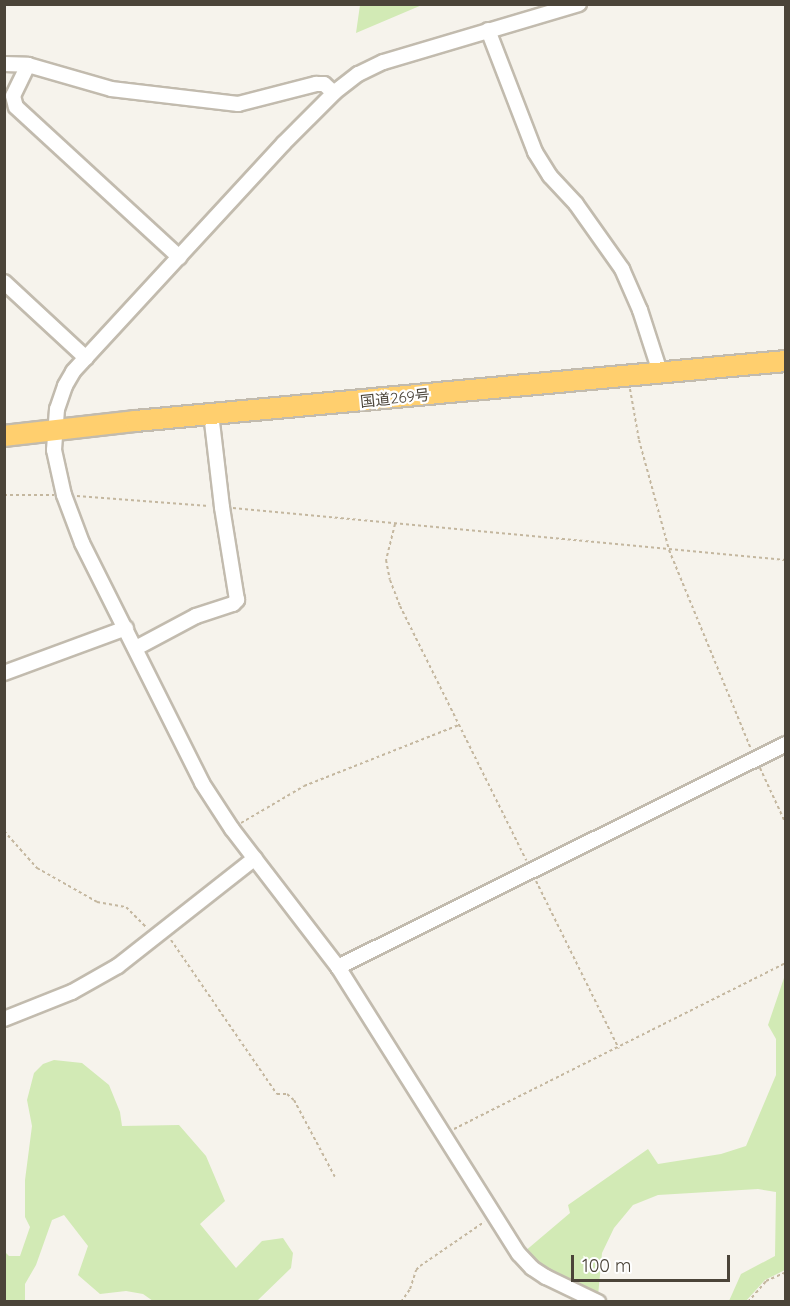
<!DOCTYPE html>
<html>
<head>
<meta charset="utf-8">
<style>
	body { margin:0 }
	#map { position:relative; width:790px; height:1306px; overflow:hidden; background:#f6f3ec; font-family:Quicksand,"Noto Sans JP",sans-serif }
	div>[style] { position:absolute }
	.green>* { inset:0; background:#d2eab5 }
	.path>* { height:2px; margin-top:-1px; transform-origin:0; background:repeating-linear-gradient(90deg,#c4b79f 0 3px,transparent 0 6px) }
	.roads { filter:drop-shadow(2px 0 #c2bbae) drop-shadow(-2px 0 #c2bbae) drop-shadow(0 2px #c2bbae) drop-shadow(0 -2px #c2bbae) }
	.minor>* { height:14px; margin:-7px; padding:0 7px; transform-origin:7px; border-radius:7px; background:#fff }
	.highway>* { height:20px; margin:-10px; padding:0 10px; transform-origin:10px; border-radius:10px; background:#ffcf6e }
	span { translate:-50% -50%; white-space:nowrap; text-align:center; line-height:1.15; -webkit-text-stroke:4.5px #fff; paint-order:stroke }
	.street-label { font-size:15px; color:#4b4439 }
	.frame { position:absolute; inset:0; border:6px solid #4b4439; pointer-events:none }
	.scale { position:absolute; left:571px; top:1255px; width:159px; height:27px; box-sizing:border-box; border:3px solid #4b4439; border-top:0; padding-left:8px; font-size:18px; line-height:21px; white-space:nowrap; color:#4b4439; -webkit-text-stroke:4px #fff; paint-order:stroke }
</style>
</head>
<body>
<div id="map">
	<div class="green">
		<i style="clip-path:polygon(360px 5px,360px 4px,422px 5px,356px 33px)"></i>
		<i style="clip-path:polygon(785px 975px,785px 1270px,765px 1280px,746px 1301px,729px 1301px,741px 1274px,775px 1256px,776px 1192px,758px 1189px,658px 1195px,633px 1205px,614px 1228px,602px 1253px,598px 1296px,537px 1266px,524px 1252px,570px 1213px,568px 1205px,648px 1149px,658px 1164px,721px 1154px,746px 1146px,776px 1075px,776px 1039px,768px 1025px)"></i>
		<i style="clip-path:polygon(54px 1060px,82px 1063px,109px 1085px,120px 1112px,122px 1126px,179px 1125px,206px 1156px,225px 1201px,200px 1224px,236px 1268px,262px 1241px,283px 1238px,293px 1253px,291px 1268px,257px 1301px,153px 1301px,143px 1294px,126px 1291px,100px 1294px,78px 1275px,88px 1246px,64px 1215px,52px 1220px,36px 1265px,25px 1284px,25px 1301px,5px 1301px,5px 1252px,9px 1256px,20px 1256px,30px 1227px,25px 1217px,25px 1180px,32px 1126px,27px 1100px,34px 1073px,43px 1064px)"></i>
	</div>
	<div class="path">
		<i style="left:630px;top:389px;width:52px;rotate:80deg"></i>
		<i style="left:639px;top:440px;width:114px;rotate:74.7deg"></i>
		<i style="left:669px;top:550px;width:215px;rotate:67.6deg"></i>
		<i style="left:4px;top:495px;width:50px"></i>
		<i style="left:77px;top:496px;width:132px;rotate:4.3deg"></i>
		<i style="left:233px;top:508px;width:555px;rotate:5.37deg"></i>
		<i style="left:395px;top:524px;width:37px;rotate:104deg"></i>
		<i style="left:386px;top:560px;width:20px;rotate:79deg"></i>
		<i style="left:390px;top:580px;width:28px;rotate:69deg"></i>
		<i style="left:400px;top:606px;width:284px;rotate:63.6deg"></i>
		<i style="left:760px;top:768px;width:62px;rotate:65.1deg"></i>
		<i style="left:241px;top:823px;width:73px;rotate:-30.4deg"></i>
		<i style="left:304px;top:786px;width:167px;rotate:-21.5deg"></i>
		<i style="left:4px;top:831px;width:50px;rotate:48.3deg"></i>
		<i style="left:37px;top:868px;width:69px;rotate:29.5deg"></i>
		<i style="left:97px;top:902px;width:29px;rotate:10deg"></i>
		<i style="left:126px;top:907px;width:30px;rotate:45deg"></i>
		<i style="left:536px;top:881px;width:187px;rotate:63.7deg"></i>
		<i style="left:171px;top:940px;width:187px;rotate:55.5deg"></i>
		<i style="left:277px;top:1094px;width:10px"></i>
		<i style="left:287px;top:1094px;width:9px;rotate:41deg"></i>
		<i style="left:294px;top:1100px;width:87px;rotate:62deg"></i>
		<i style="left:454px;top:1129px;width:371px;rotate:-26.6deg"></i>
		<i style="left:401px;top:1302px;width:16px;rotate:-55deg"></i>
		<i style="left:410px;top:1289px;width:20px;rotate:-72deg"></i>
		<i style="left:416px;top:1270px;width:6px;rotate:-45deg"></i>
		<i style="left:420px;top:1266px;width:78px;rotate:-34.5deg"></i>
		<i style="left:748px;top:1302px;width:28px;rotate:-49deg"></i>
		<i style="left:766px;top:1281px;width:22px;rotate:-24deg"></i>
	</div>
	<div class="roads">
		<div class="minor">
			<i style="left:579px;top:4px;width:204px;rotate:163.5deg"></i>
			<i style="left:383px;top:62px;width:28px;rotate:154deg"></i>
			<i style="left:358px;top:74px;width:31px;rotate:142deg"></i>
			<i style="left:334px;top:93px;width:71px;rotate:135deg"></i>
			<i style="left:284px;top:143px;width:311px;rotate:132.7deg"></i>
			<i style="left:73px;top:372px;width:16px;rotate:120deg"></i>
			<i style="left:65px;top:386px;width:24px;rotate:109deg"></i>
			<i style="left:57px;top:409px;width:41px;rotate:94.2deg"></i>
			<i style="left:54px;top:450px;width:46px;rotate:77.5deg"></i>
			<i style="left:64px;top:495px;width:51px;rotate:69.4deg"></i>
			<i style="left:82px;top:543px;width:268px;rotate:63.4deg"></i>
			<i style="left:202px;top:783px;width:55px;rotate:56.9deg"></i>
			<i style="left:232px;top:829px;width:174px;rotate:52.5deg"></i>
			<i style="left:338px;top:967px;width:339px;rotate:57.8deg"></i>
			<i style="left:519px;top:1254px;width:19px;rotate:47deg"></i>
			<i style="left:532px;top:1268px;width:17px;rotate:33deg"></i>
			<i style="left:546px;top:1277px;width:58px;rotate:25.7deg"></i>
			<i style="left:488px;top:30px;width:131px;rotate:68.9deg"></i>
			<i style="left:535px;top:152px;width:28px;rotate:58deg"></i>
			<i style="left:550px;top:176px;width:38px;rotate:47deg"></i>
			<i style="left:576px;top:204px;width:80px;rotate:54.7deg"></i>
			<i style="left:622px;top:269px;width:45px;rotate:66.3deg"></i>
			<i style="left:640px;top:310px;width:65px;rotate:72.1deg"></i>
			<i style="left:4px;top:64px;width:24px;rotate:2deg"></i>
			<i style="left:28px;top:65px;width:86px;rotate:16.1deg"></i>
			<i style="left:111px;top:89px;width:128px;rotate:6.7deg"></i>
			<i style="left:238px;top:104px;width:81px;rotate:-14.4deg"></i>
			<i style="left:316px;top:84px;width:8px"></i>
			<i style="left:324px;top:84px;width:13px;rotate:42deg"></i>
			<i style="left:28px;top:65px;width:34px;rotate:116deg"></i>
			<i style="left:13px;top:96px;width:11px;rotate:75deg"></i>
			<i style="left:16px;top:107px;width:222px;rotate:42.6deg"></i>
			<i style="left:4px;top:282px;width:112px;rotate:42.8deg"></i>
			<i style="left:136px;top:648px;width:68px;rotate:-28.1deg"></i>
			<i style="left:196px;top:616px;width:39px;rotate:-18deg"></i>
			<i style="left:233px;top:604px;width:6px;rotate:-45deg"></i>
			<i style="left:237px;top:600px;width:94px;rotate:-99.2deg"></i>
			<i style="left:222px;top:507px;width:95px;rotate:-96.7deg"></i>
			<i style="left:4px;top:673px;width:130px;rotate:-20.2deg"></i>
			<i style="left:338px;top:967px;width:500px;rotate:-26.46deg"></i>
			<i style="left:4px;top:1019px;width:73px;rotate:-21.7deg"></i>
			<i style="left:72px;top:992px;width:53px;rotate:-29.5deg"></i>
			<i style="left:118px;top:966px;width:174px;rotate:-38.2deg"></i>
		</div>
		<div class="highway">
			<i style="left:4px;top:436px;width:132px;rotate:-6.5deg"></i>
			<i style="left:135px;top:421px;width:654px;rotate:-5.27deg"></i>
		</div>
	</div>
	<div class="street-label">
		<span style="left:395px;top:398px;rotate:-6deg">国道269号</span>
	</div>
	<div class="frame"></div>
	<div class="scale">100 m</div>
</div>
</body>
</html>
